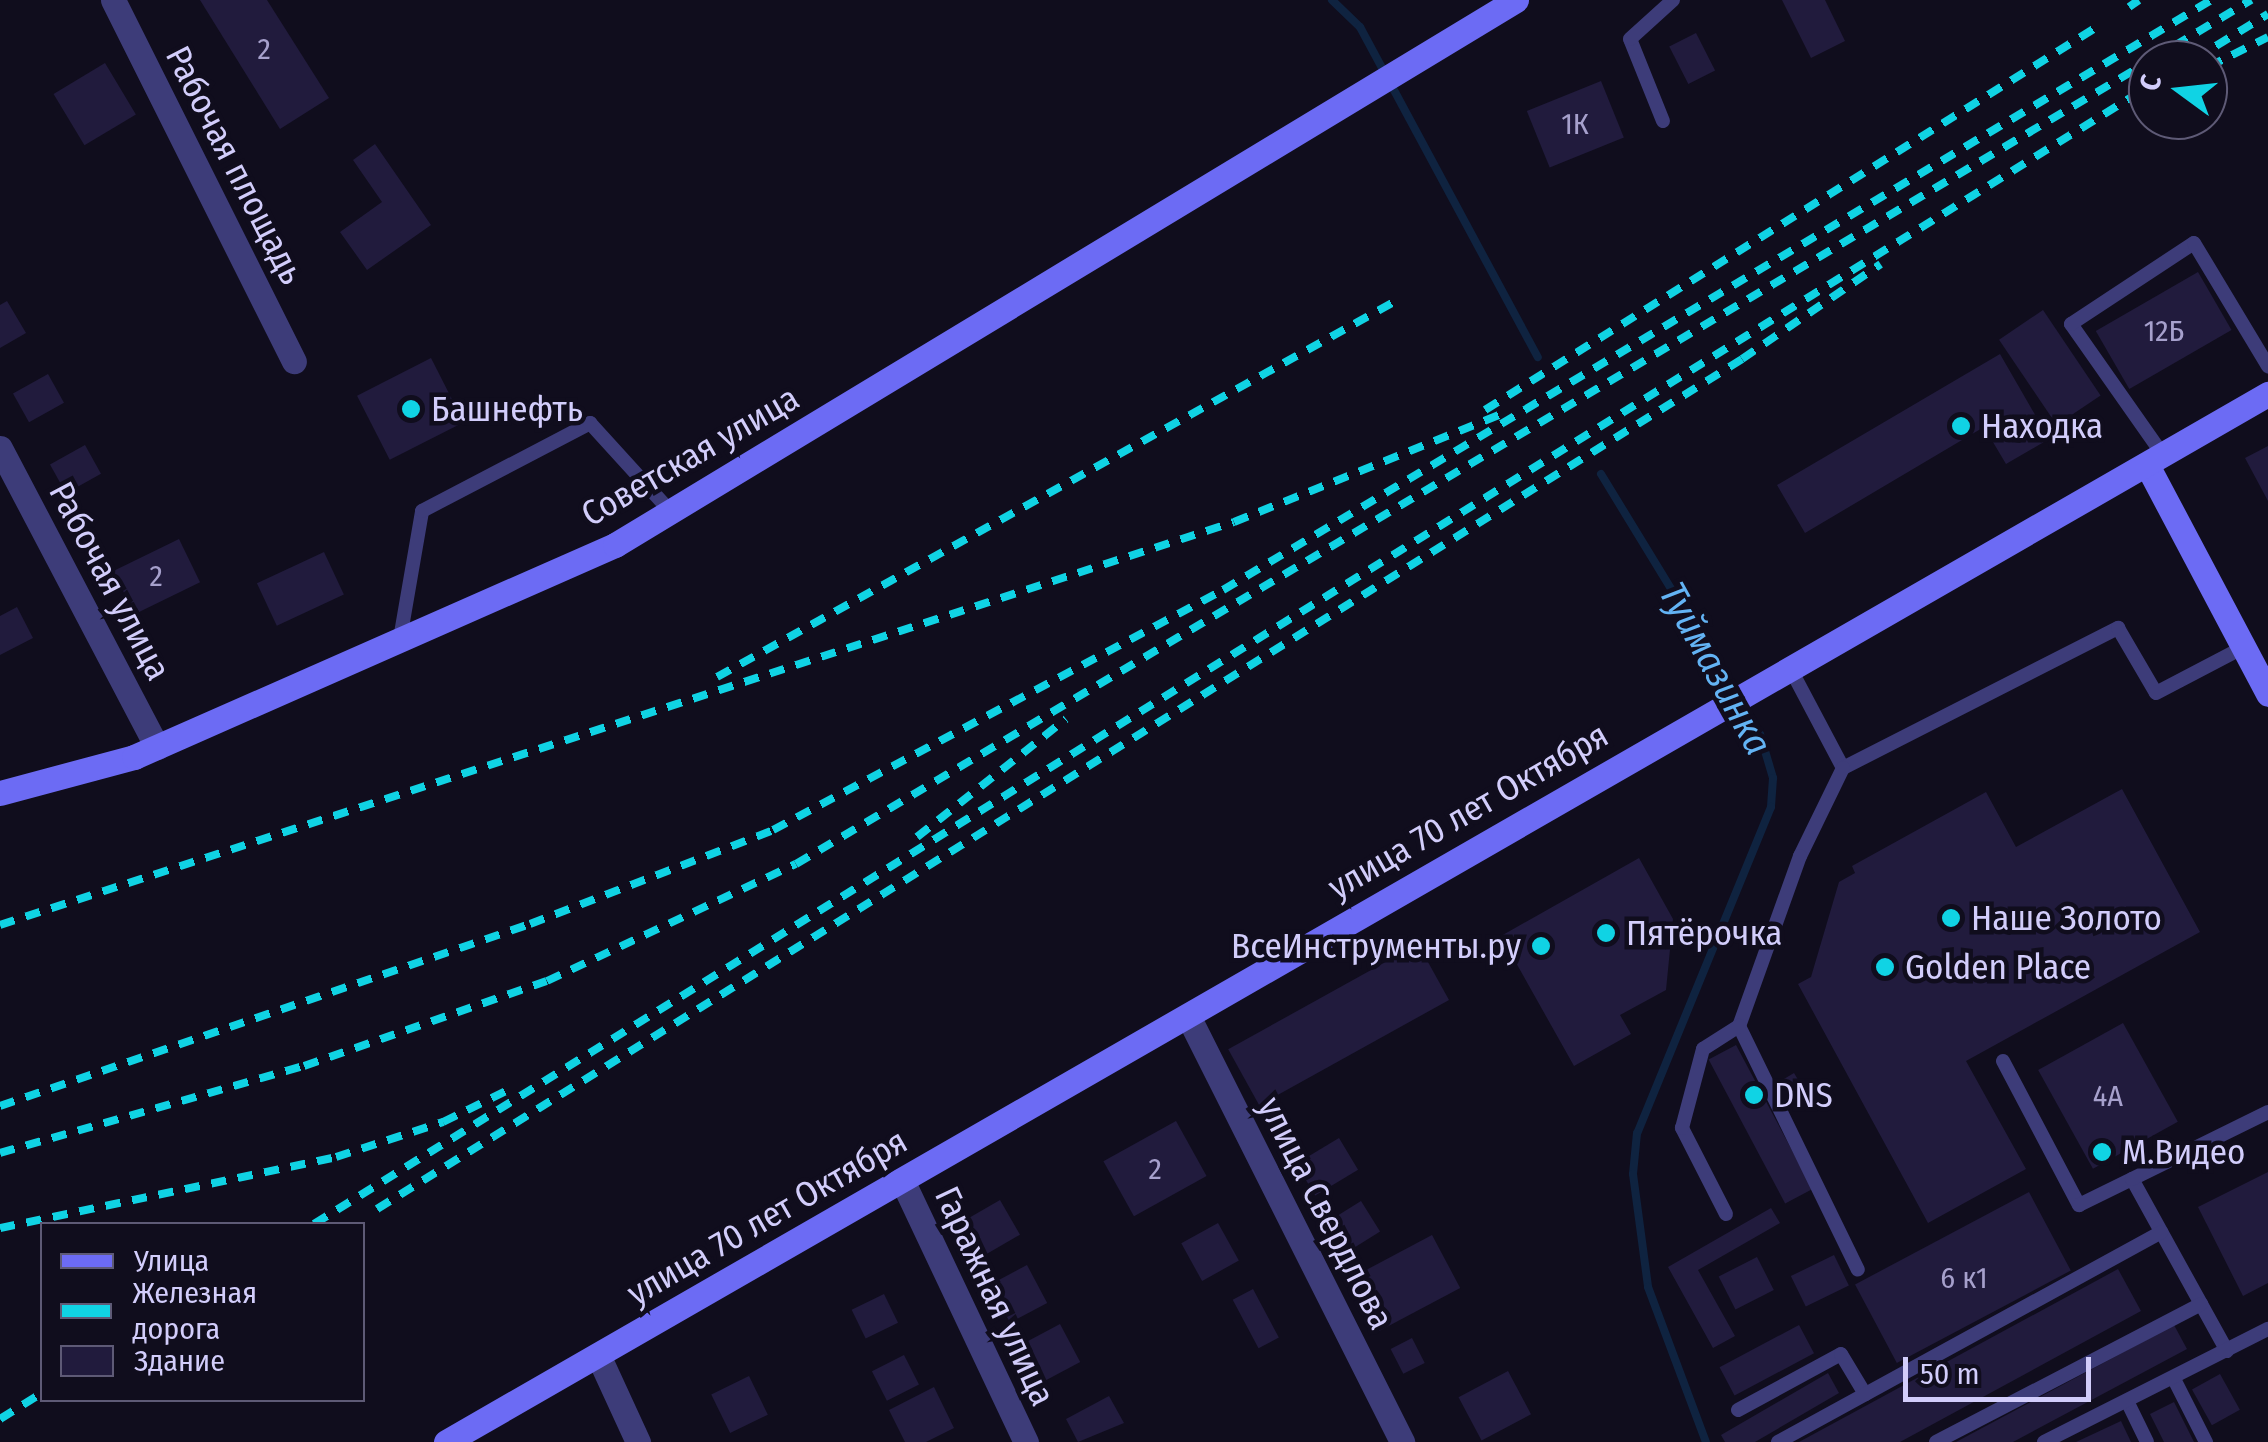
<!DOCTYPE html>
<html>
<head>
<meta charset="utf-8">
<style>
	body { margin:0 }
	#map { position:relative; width:2268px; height:1442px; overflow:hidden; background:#100d1d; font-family:"Fira Sans Condensed",sans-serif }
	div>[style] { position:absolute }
	.stream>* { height:8px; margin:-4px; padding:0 4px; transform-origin:4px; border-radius:4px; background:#0f2340 }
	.building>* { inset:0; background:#211b3d; transform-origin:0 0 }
	.lane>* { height:14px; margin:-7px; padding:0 7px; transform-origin:7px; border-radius:7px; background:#3d3c79 }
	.street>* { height:25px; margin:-12.5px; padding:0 12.5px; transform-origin:12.5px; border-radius:12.5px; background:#3d3c79 }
	.secondary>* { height:25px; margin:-12.5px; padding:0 12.5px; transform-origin:12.5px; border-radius:12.5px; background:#6c6bf4 }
	.rail>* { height:8px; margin-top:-4px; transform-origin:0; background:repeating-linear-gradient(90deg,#10d3e4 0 15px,transparent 0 27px) }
	.dots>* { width:28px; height:28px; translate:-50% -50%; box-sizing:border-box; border:5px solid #100d1d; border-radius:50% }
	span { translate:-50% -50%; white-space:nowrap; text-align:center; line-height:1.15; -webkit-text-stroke:9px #100d1d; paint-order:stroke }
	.number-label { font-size:30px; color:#a6a0cc }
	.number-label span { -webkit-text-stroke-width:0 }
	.street-label { font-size:35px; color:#d2cdfb }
	.poi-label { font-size:35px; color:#d2cdfb }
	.left { translate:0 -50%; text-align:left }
	.right { translate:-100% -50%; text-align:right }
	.water-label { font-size:38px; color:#63b3f4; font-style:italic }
	.legend { position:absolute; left:40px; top:1222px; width:325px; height:180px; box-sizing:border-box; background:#100d1d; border:2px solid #5e5a76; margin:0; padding:12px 18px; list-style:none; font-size:30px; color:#d2cdfb }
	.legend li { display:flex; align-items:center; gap:20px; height:50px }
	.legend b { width:50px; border:2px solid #5e5a76 }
	.north { position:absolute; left:2128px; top:40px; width:100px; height:100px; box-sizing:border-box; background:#100d1d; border:2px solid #5e5a76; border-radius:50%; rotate:285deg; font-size:28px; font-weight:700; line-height:40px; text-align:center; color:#d2cdfb }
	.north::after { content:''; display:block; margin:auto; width:35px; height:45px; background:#10d3e4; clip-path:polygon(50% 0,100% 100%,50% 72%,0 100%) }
	.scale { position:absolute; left:1903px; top:1357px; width:188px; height:45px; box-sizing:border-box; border:5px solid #d2cdfb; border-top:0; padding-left:12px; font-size:30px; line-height:35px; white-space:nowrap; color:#d2cdfb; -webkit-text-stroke:8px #100d1d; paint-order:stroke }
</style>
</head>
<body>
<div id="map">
	<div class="stream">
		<i style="left:1332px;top:0;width:39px;rotate:44deg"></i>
		<i style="left:1360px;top:27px;width:375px;rotate:61.7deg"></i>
		<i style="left:1601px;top:474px;width:305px;rotate:58.6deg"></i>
		<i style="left:1760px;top:734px;width:46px;rotate:73.5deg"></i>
		<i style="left:1773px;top:778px;width:29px;rotate:94deg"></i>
		<i style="left:1771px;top:807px;width:352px;rotate:112.3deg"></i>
		<i style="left:1637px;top:1133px;width:41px;rotate:95.6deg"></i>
		<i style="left:1633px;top:1174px;width:114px;rotate:82.4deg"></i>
		<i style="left:1648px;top:1287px;width:165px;rotate:69.5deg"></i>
	</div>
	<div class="building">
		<i style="clip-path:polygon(200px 0,267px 0,329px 98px,280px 129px)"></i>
		<i style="clip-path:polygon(1782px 0,1825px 0,1845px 41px,1811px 58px)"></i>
		<i style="left:1696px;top:33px;width:42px;height:30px;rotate:63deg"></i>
		<i style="left:105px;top:63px;width:60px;height:60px;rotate:59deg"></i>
		<i style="left:1601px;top:81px;width:61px;height:80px;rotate:68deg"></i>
		<i style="clip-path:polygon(375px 144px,431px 225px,367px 270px,340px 232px,382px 202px,353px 160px)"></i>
		<i style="left:2198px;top:272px;width:67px;height:118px;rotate:60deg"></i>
		<i style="clip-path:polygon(7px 301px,26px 333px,0 348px,0 305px)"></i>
		<i style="left:2043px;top:310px;width:103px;height:53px;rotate:56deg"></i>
		<i style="clip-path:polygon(2000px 354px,2049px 439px,2006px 464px,1984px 427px,1805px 533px,1777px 485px)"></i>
		<i style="left:431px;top:358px;width:72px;height:83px;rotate:63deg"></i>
		<i style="left:48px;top:374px;width:33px;height:40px;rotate:61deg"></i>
		<i style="left:85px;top:445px;width:33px;height:40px;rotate:61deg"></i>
		<i style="clip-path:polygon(2268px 446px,2268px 501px,2245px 458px)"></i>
		<i style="left:179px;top:539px;width:48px;height:73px;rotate:64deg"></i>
		<i style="left:324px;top:552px;width:47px;height:74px;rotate:65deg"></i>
		<i style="clip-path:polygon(17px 607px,33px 638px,0 655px,0 616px)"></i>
		<i style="clip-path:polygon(2122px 789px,2200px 932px,1966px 1061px,2026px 1169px,1928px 1223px,1798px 984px,1811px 977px,1839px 882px,1855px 873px,1852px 866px,1986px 792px,2016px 847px)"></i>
		<i style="clip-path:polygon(1639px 858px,1673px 919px,1666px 990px,1620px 1015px,1631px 1034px,1574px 1066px,1501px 936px)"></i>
		<i style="left:1418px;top:944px;width:64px;height:217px;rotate:61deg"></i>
		<i style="left:2123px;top:1023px;width:113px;height:97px;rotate:61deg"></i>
		<i style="left:1736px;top:1045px;width:163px;height:31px;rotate:62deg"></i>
		<i style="left:1794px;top:1073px;width:27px;height:20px;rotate:59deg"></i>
		<i style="left:1176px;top:1121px;width:63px;height:83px;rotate:61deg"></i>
		<i style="left:1339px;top:1138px;width:37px;height:50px;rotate:59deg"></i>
		<i style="clip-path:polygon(2268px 1172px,2268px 1283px,2243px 1296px,2198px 1207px)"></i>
		<i style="left:2029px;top:1192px;width:89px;height:197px;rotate:62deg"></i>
		<i style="left:1000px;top:1200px;width:40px;height:46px;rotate:60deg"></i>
		<i style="left:1361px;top:1201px;width:36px;height:42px;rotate:58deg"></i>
		<i style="clip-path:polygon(1771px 1208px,1780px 1223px,1698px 1270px,1735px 1336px,1713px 1348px,1668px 1267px)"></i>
		<i style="left:1218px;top:1223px;width:43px;height:42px;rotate:61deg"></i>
		<i style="left:1432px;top:1235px;width:60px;height:95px;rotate:62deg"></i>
		<i style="left:1834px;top:1255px;width:34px;height:48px;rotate:64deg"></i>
		<i style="left:1757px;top:1257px;width:37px;height:43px;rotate:63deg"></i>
		<i style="left:1027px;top:1265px;width:43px;height:42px;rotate:62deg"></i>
		<i style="clip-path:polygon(2118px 1269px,2141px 1311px,1900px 1442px,1799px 1442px)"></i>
		<i style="left:1253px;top:1289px;width:55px;height:23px;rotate:62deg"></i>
		<i style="left:884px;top:1294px;width:32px;height:36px;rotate:64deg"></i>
		<i style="left:1060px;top:1324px;width:43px;height:42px;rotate:62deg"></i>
		<i style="left:1799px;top:1325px;width:32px;height:90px;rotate:62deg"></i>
		<i style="clip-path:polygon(2174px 1325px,2187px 1349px,2013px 1442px,1956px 1442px)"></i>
		<i style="left:1412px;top:1338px;width:28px;height:24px;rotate:63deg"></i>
		<i style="left:904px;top:1355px;width:33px;height:36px;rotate:63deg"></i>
		<i style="left:1508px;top:1371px;width:49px;height:56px;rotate:62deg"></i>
		<i style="clip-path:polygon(1828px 1373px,1839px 1393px,1755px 1442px,1725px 1442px,1721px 1435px)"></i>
		<i style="left:2220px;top:1374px;width:41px;height:32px;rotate:61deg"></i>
		<i style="left:749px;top:1376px;width:43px;height:42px;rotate:64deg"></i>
		<i style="clip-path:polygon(934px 1387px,954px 1428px,926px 1442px,905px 1442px,889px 1410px)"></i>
		<i style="clip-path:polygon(1109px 1396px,1124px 1423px,1078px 1442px,1066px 1419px)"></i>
		<i style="clip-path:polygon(2174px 1402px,2194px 1442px,2164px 1442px,2150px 1414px)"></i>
		<i style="clip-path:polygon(2121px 1421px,2131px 1442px,2076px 1442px)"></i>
	</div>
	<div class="lane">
		<i style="left:1663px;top:121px;width:88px;rotate:-111.9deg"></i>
		<i style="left:1630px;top:39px;width:58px;rotate:-42.2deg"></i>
		<i style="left:2163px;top:455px;width:160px;rotate:-125.1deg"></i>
		<i style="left:2071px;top:324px;width:147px;rotate:-33.4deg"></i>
		<i style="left:2194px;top:243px;width:144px;rotate:59deg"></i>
		<i style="left:400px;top:639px;width:130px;rotate:-80.2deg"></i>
		<i style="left:422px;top:511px;width:190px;rotate:-27.6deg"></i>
		<i style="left:590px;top:423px;width:119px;rotate:47.7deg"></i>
		<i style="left:1789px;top:666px;width:115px;rotate:62.1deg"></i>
		<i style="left:1843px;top:768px;width:309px;rotate:-27deg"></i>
		<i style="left:2118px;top:628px;width:75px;rotate:59.7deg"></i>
		<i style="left:2156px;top:693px;width:97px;rotate:-27.6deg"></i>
		<i style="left:1843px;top:768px;width:98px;rotate:116deg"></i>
		<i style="left:1800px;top:856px;width:181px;rotate:109.7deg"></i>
		<i style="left:1739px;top:1026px;width:271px;rotate:64deg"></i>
		<i style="left:2003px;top:1061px;width:163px;rotate:62.2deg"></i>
		<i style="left:2079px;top:1205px;width:59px;rotate:-26.1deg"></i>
		<i style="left:1726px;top:1214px;width:97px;rotate:-117.1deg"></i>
		<i style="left:1682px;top:1128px;width:82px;rotate:-75.1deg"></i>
		<i style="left:1703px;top:1049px;width:43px;rotate:-32.6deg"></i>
		<i style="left:2227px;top:1351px;width:196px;rotate:-118.9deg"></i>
		<i style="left:2132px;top:1179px;width:152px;rotate:-26.2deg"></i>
		<i style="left:2174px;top:1379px;width:71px;rotate:63.1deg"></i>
		<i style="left:2128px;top:1403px;width:43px;rotate:64deg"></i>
		<i style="left:1738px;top:1410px;width:117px;rotate:-28.5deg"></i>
		<i style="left:1841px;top:1354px;width:47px;rotate:59deg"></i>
		<i style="left:1778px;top:1442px;width:437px;rotate:-28.7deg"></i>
		<i style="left:1936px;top:1442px;width:299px;rotate:-27.5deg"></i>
		<i style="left:2044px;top:1442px;width:251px;rotate:-26.8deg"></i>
	</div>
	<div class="street">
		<i style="left:113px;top:0;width:404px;rotate:63.4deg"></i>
		<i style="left:0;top:448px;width:338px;rotate:62.3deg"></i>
		<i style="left:1188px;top:1016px;width:477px;rotate:63.3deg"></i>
		<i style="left:902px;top:1180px;width:290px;rotate:64.7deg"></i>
		<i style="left:598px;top:1355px;width:96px;rotate:65.3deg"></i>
	</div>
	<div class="secondary">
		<i style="left:2147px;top:465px;width:259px;rotate:62.1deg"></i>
		<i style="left:0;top:793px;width:139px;rotate:-15deg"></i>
		<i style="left:134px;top:757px;width:526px;rotate:-23.79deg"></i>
		<i style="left:615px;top:545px;width:1053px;rotate:-31.17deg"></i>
		<i style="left:446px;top:1442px;width:2102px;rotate:-29.91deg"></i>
	</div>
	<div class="rail">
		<i style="left:2129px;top:7px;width:12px;rotate:-35deg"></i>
		<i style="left:2151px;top:60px;width:117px;rotate:-31deg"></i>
		<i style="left:2193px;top:60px;width:88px;rotate:-31.5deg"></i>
		<i style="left:2208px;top:67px;width:67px;rotate:-26.6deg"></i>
		<i style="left:1485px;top:410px;width:726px;rotate:-32.05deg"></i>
		<i style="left:717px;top:677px;width:782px;rotate:-28.99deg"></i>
		<i style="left:917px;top:837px;width:190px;rotate:-38.4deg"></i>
		<i style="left:0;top:925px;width:1298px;rotate:-18.09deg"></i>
		<i style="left:1234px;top:522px;width:293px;rotate:-22deg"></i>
		<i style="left:0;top:1106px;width:560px;rotate:-18.95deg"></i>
		<i style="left:530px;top:924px;width:261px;rotate:-21.1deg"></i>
		<i style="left:773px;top:830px;width:510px;rotate:-28.07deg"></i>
		<i style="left:1223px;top:590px;width:1151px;rotate:-30.84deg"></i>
		<i style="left:0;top:1153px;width:316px;rotate:-16deg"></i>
		<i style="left:304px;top:1066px;width:257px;rotate:-19.3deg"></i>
		<i style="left:547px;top:981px;width:275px;rotate:-25.2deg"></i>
		<i style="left:796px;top:864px;width:1572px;rotate:-30.68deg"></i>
		<i style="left:377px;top:1209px;width:1608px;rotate:-31.91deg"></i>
		<i style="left:1742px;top:359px;width:168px;rotate:-34.4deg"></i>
		<i style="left:314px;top:1224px;width:2158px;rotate:-31.8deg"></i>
		<i style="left:0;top:1228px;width:343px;rotate:-11.9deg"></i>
		<i style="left:336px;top:1157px;width:113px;rotate:-18.1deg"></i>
		<i style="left:443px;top:1122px;width:75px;rotate:-26.2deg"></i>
		<i style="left:0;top:1419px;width:49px;rotate:-31.8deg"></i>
	</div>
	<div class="dots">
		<i style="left:411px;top:409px;background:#10d3e4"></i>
		<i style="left:1961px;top:426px;background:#10d3e4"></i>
		<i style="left:1951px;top:918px;background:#10d3e4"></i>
		<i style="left:1606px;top:933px;background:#10d3e4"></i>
		<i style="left:1541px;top:946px;background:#10d3e4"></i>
		<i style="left:1885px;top:967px;background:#10d3e4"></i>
		<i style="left:1754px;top:1095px;background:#10d3e4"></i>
		<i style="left:2102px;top:1152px;background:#10d3e4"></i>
	</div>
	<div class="number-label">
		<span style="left:264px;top:49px">2</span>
		<span style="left:1575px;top:124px">1К</span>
		<span style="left:2164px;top:331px">12Б</span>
		<span style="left:156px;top:576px">2</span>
		<span style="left:2108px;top:1096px">4А</span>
		<span style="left:1155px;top:1169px">2</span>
		<span style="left:1964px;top:1278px">6 к1</span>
	</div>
	<div class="street-label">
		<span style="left:235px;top:165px;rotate:63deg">Рабочая площадь</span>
		<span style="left:690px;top:456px;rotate:-30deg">Советская улица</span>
		<span style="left:110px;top:581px;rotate:62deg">Рабочая улица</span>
		<span style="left:1468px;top:811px;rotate:-30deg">улица 70 лет Октября</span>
		<span style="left:1326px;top:1213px;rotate:63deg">улица Свердлова</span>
		<span style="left:767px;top:1217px;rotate:-30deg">улица 70 лет Октября</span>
		<span style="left:995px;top:1296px;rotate:65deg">Гаражная улица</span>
	</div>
	<div class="poi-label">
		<span class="left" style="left:431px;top:409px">Башнефть</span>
		<span class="left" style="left:1981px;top:426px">Находка</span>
		<span class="left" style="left:1971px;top:918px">Наше Золото</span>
		<span class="left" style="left:1626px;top:933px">Пятёрочка</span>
		<span class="right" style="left:1521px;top:946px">ВсеИнструменты.ру</span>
		<span class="left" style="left:1905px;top:967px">Golden Place</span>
		<span class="left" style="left:1774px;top:1095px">DNS</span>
		<span class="left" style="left:2122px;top:1152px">М.Видео</span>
	</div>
	<div class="water-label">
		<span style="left:1715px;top:669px;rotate:61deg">Туймазинка</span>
	</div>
	<ul class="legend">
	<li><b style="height:12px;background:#6c6bf4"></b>Улица</li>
	<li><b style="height:12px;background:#10d3e4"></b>Железная дорога</li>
	<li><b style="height:28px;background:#211b3d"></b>Здание</li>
	</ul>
	<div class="north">С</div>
	<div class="scale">50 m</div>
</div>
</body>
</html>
